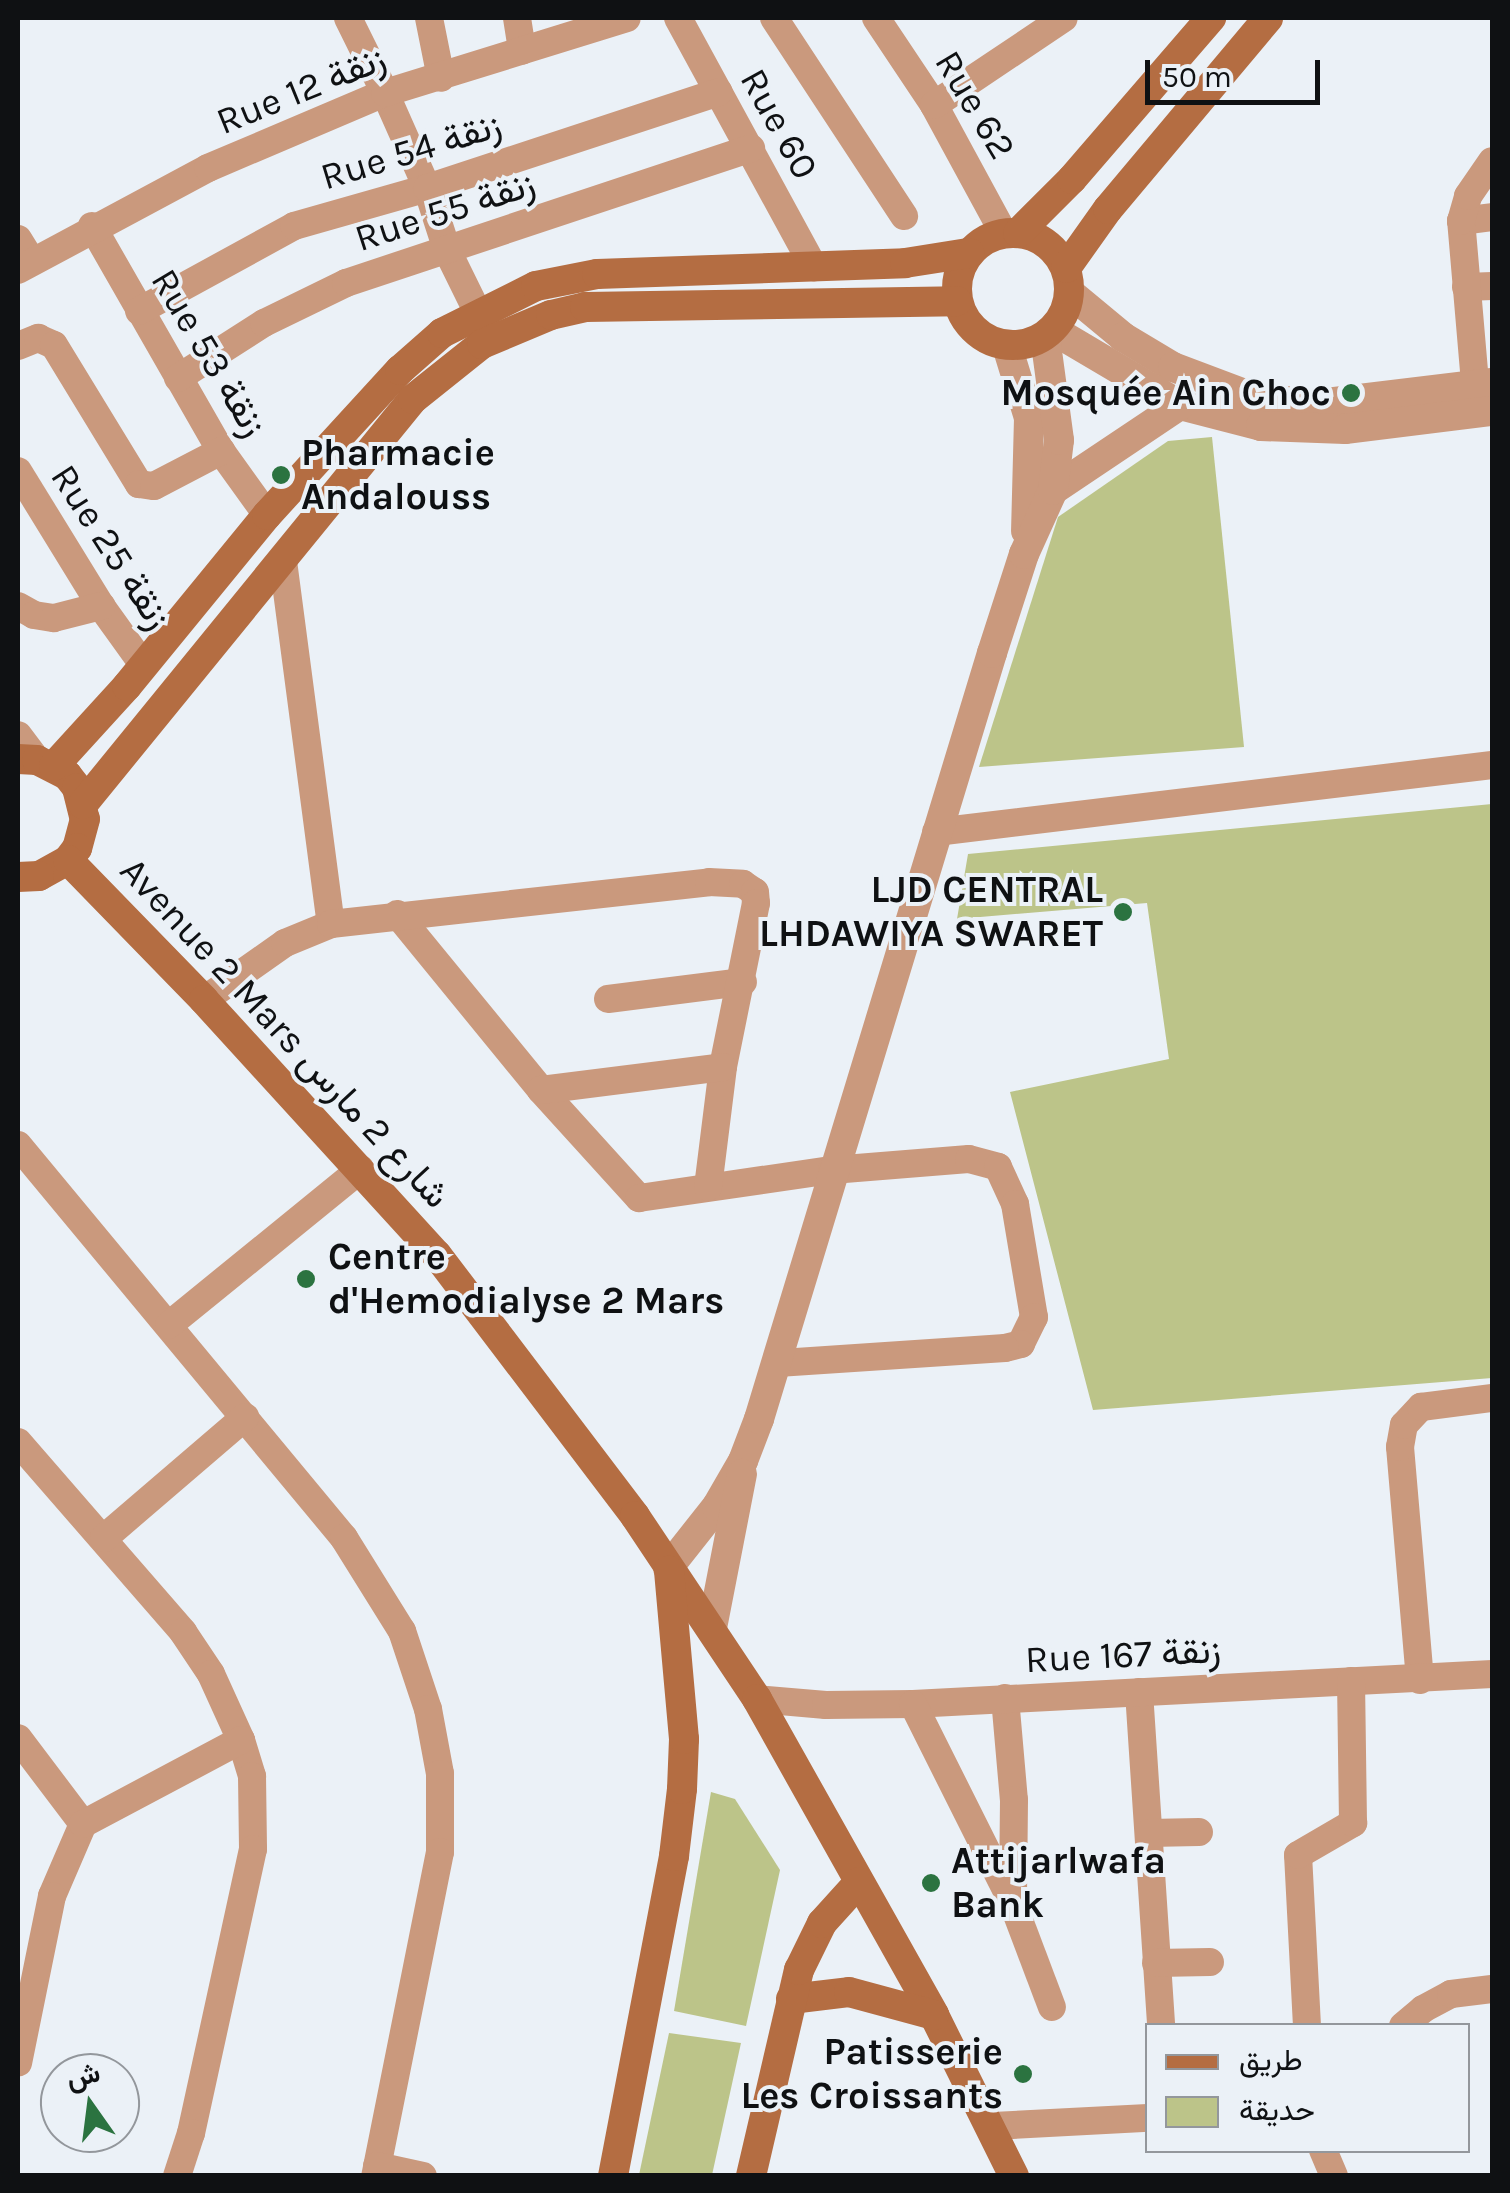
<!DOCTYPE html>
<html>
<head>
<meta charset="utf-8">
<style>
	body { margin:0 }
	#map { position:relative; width:1510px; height:2193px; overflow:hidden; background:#ebf1f7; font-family:Karla,Vazirmatn,sans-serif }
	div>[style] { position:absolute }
	.green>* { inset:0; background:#bcc489 }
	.minor>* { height:28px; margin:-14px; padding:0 14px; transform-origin:14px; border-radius:14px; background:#ca997d }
	.tertiary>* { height:30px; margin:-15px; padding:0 15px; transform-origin:15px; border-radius:15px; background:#ca997d }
	.secondary>* { height:30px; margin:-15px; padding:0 15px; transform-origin:15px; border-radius:15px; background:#b46d42 }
	.secondary>.ring { margin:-15px; padding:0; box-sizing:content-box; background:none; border:30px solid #b46d42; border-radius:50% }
	.dots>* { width:28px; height:28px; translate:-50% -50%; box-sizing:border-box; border:5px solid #ebf1f7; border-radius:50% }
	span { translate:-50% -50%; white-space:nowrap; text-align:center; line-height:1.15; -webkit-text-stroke:8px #ebf1f7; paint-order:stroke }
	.street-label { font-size:38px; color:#0f1113 }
	.poi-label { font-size:38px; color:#0f1113; font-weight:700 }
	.right { translate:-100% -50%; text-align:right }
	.left { translate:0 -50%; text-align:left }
	.frame { position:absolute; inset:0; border:20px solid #0f1113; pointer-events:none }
	.legend { position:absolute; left:1145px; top:2023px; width:325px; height:130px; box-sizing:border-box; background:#ebf1f7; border:2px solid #93979c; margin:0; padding:12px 18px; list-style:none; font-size:30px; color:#0f1113 }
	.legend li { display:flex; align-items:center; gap:20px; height:50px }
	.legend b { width:50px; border:2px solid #93979c }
	.north { position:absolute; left:40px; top:2053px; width:100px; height:100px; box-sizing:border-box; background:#ebf1f7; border:2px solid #93979c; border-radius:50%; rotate:346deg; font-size:28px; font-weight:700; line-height:40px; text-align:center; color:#0f1113 }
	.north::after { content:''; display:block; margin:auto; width:35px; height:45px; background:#2b7340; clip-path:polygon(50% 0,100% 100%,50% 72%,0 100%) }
	.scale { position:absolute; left:1145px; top:60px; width:175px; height:45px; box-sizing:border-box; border:5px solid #0f1113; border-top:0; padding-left:12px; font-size:30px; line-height:35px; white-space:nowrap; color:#0f1113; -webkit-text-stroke:8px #ebf1f7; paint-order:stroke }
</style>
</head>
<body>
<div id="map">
	<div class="green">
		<i style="clip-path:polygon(1212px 437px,1244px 747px,979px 767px,1058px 517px,1168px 441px)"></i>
		<i style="clip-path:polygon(1492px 804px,1492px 1378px,1093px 1410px,1010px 1092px,1169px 1059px,1147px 903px,957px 919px,968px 854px)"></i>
		<i style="clip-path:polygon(711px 1792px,735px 1799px,780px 1870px,746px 2026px,674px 2011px)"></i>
		<i style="clip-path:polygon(669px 2033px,741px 2043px,712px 2175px,639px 2175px)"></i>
	</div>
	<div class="minor">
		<i style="left:348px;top:18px;width:84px;rotate:63.7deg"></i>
		<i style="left:385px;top:93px;width:104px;rotate:66.1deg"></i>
		<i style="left:427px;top:188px;width:65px;rotate:72.1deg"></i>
		<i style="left:447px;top:250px;width:70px;rotate:63.8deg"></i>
		<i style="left:429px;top:18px;width:61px;rotate:78.7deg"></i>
		<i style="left:517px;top:18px;width:33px;rotate:81deg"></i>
		<i style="left:678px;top:18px;width:284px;rotate:61.4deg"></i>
		<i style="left:774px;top:18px;width:237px;rotate:56.7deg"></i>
		<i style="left:876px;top:18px;width:105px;rotate:56.3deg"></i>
		<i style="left:934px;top:105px;width:147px;rotate:61.5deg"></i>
		<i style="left:934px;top:105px;width:156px;rotate:-33.8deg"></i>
		<i style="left:1461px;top:221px;width:31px;rotate:-7deg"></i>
		<i style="left:92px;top:226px;width:259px;rotate:60.2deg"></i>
		<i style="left:221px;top:451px;width:79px;rotate:54.3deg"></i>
		<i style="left:18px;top:239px;width:26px;rotate:58deg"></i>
		<i style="left:18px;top:270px;width:216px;rotate:-28.2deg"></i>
		<i style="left:208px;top:168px;width:192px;rotate:-23deg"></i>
		<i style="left:385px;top:93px;width:253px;rotate:-17.2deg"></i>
		<i style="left:1466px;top:287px;width:26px;rotate:-2deg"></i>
		<i style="left:139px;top:311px;width:177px;rotate:-28.7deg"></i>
		<i style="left:294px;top:226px;width:138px;rotate:-15.9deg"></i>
		<i style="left:427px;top:188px;width:307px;rotate:-18.2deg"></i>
		<i style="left:18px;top:346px;width:22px;rotate:-22deg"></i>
		<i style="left:38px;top:338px;width:17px;rotate:24deg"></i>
		<i style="left:54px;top:345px;width:163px;rotate:58.6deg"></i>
		<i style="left:139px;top:484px;width:15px;rotate:8deg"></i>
		<i style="left:154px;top:486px;width:76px;rotate:-27.6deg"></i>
		<i style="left:178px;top:378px;width:102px;rotate:-32.6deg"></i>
		<i style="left:264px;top:323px;width:91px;rotate:-26deg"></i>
		<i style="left:346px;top:283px;width:427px;rotate:-18.4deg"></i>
		<i style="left:1477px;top:406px;width:186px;rotate:-94.9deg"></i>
		<i style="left:1461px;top:221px;width:26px;rotate:-74deg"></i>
		<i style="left:1468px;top:196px;width:42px;rotate:-55.6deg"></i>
		<i style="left:18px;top:471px;width:158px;rotate:58.4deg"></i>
		<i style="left:101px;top:606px;width:70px;rotate:54.3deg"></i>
		<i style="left:283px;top:561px;width:366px;rotate:82.5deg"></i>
		<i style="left:18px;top:606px;width:18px;rotate:29deg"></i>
		<i style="left:34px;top:615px;width:20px;rotate:9deg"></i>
		<i style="left:54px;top:618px;width:49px;rotate:-14.3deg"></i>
		<i style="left:18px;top:735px;width:31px;rotate:53deg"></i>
		<i style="left:936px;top:832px;width:560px;rotate:-6.87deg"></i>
		<i style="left:397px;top:914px;width:227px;rotate:50.7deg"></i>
		<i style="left:541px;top:1090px;width:146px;rotate:47.8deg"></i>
		<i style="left:639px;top:1198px;width:195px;rotate:-8.3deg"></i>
		<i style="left:832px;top:1170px;width:137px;rotate:-4.6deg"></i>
		<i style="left:969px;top:1159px;width:30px;rotate:15deg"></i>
		<i style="left:998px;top:1167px;width:41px;rotate:65.3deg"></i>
		<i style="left:1015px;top:1204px;width:115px;rotate:80.5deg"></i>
		<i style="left:1034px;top:1317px;width:30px;rotate:116deg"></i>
		<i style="left:1021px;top:1344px;width:16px;rotate:166deg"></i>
		<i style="left:1005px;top:1348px;width:228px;rotate:176.2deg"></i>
		<i style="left:608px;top:999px;width:136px;rotate:-7.2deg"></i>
		<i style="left:204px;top:1000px;width:99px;rotate:-35.1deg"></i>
		<i style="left:285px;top:943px;width:50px;rotate:-22.4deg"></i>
		<i style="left:331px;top:924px;width:380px;rotate:-6.3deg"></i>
		<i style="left:709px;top:882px;width:34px;rotate:3deg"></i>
		<i style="left:743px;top:884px;width:14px;rotate:34deg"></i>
		<i style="left:755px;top:892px;width:11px;rotate:85deg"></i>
		<i style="left:756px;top:903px;width:167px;rotate:101.4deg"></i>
		<i style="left:723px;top:1067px;width:121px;rotate:97.1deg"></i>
		<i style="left:541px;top:1090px;width:183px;rotate:-7.2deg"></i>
		<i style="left:18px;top:1145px;width:511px;rotate:50.32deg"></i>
		<i style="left:344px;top:1538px;width:110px;rotate:58.1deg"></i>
		<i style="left:402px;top:1631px;width:82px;rotate:71.6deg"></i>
		<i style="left:428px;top:1709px;width:66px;rotate:79.5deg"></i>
		<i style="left:440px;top:1774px;width:78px;rotate:90deg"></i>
		<i style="left:440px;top:1852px;width:330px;rotate:101.3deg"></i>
		<i style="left:169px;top:1325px;width:247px;rotate:-39.1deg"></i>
		<i style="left:18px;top:1442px;width:252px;rotate:49deg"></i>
		<i style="left:183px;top:1632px;width:50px;rotate:56.3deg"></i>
		<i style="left:211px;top:1674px;width:72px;rotate:65.6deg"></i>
		<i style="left:241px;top:1740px;width:38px;rotate:73deg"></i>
		<i style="left:252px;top:1776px;width:73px;rotate:89.2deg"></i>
		<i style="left:253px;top:1849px;width:291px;rotate:102.3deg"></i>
		<i style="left:191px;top:2133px;width:45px;rotate:108deg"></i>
		<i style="left:104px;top:1538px;width:186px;rotate:-40.6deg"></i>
		<i style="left:1420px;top:1680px;width:234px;rotate:-94.9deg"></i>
		<i style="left:1400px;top:1447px;width:22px;rotate:-80deg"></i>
		<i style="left:1404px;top:1425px;width:25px;rotate:-47deg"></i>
		<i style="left:1421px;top:1407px;width:72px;rotate:-7.2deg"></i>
		<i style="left:1139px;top:1692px;width:335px;rotate:86.2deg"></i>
		<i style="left:1005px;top:1698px;width:102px;rotate:85deg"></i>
		<i style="left:1014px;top:1800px;width:98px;rotate:90.6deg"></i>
		<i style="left:757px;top:1699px;width:69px;rotate:5deg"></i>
		<i style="left:826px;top:1705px;width:87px;rotate:-0.7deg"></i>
		<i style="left:913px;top:1704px;width:580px;rotate:-2.97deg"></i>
		<i style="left:913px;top:1704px;width:224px;rotate:63.4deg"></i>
		<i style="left:1013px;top:1904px;width:110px;rotate:69.3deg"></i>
		<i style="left:18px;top:1738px;width:108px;rotate:52.9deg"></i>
		<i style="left:83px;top:1824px;width:78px;rotate:113.3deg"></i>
		<i style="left:52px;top:1896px;width:170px;rotate:101.5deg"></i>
		<i style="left:83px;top:1824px;width:179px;rotate:-28deg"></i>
		<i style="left:1149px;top:1833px;width:50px;rotate:-1.1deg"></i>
		<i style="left:1156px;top:1963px;width:54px;rotate:-1.1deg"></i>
		<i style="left:1307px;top:2026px;width:171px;rotate:-93deg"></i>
		<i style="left:1298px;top:1855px;width:64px;rotate:-30.2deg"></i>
		<i style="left:1353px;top:1823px;width:142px;rotate:-90.8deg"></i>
		<i style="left:1403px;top:2026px;width:26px;rotate:-40deg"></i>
		<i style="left:1423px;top:2009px;width:32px;rotate:-28deg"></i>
		<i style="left:1451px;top:1994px;width:41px;rotate:-7deg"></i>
		<i style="left:993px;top:2126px;width:155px;rotate:-3deg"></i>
		<i style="left:1323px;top:2150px;width:28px;rotate:67deg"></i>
		<i style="left:377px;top:2166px;width:47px;rotate:12.3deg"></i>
	</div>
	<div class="tertiary">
		<i style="left:1070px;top:293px;width:69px;rotate:39.7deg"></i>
		<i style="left:1123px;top:337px;width:58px;rotate:31deg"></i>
		<i style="left:1173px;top:367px;width:88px;rotate:20.7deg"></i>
		<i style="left:1255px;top:398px;width:63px;rotate:5.4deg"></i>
		<i style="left:1318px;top:404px;width:175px;rotate:-6.9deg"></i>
		<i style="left:1053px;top:330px;width:147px;rotate:30.6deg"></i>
		<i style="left:1180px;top:405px;width:84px;rotate:14.5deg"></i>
		<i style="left:1261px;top:426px;width:84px;rotate:2deg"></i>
		<i style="left:1345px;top:429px;width:148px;rotate:-7deg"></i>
		<i style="left:1007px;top:346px;width:75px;rotate:73deg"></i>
		<i style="left:1029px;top:418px;width:113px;rotate:91.5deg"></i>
		<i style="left:1053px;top:490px;width:153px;rotate:-33.8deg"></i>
		<i style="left:668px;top:1568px;width:79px;rotate:-51.7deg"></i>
		<i style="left:717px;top:1506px;width:52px;rotate:-60deg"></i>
		<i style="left:743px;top:1461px;width:45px;rotate:-69.1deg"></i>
		<i style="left:759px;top:1419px;width:801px;rotate:-73.08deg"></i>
		<i style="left:992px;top:653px;width:104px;rotate:-72.1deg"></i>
		<i style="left:1024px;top:554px;width:70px;rotate:-65.6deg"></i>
		<i style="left:1053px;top:490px;width:50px;rotate:-83.2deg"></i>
		<i style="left:1059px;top:440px;width:105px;rotate:-97.7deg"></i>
		<i style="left:712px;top:1628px;width:157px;rotate:-79deg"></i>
	</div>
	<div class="secondary">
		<i class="ring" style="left:957px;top:233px;width:82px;height:82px"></i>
		<i style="left:1018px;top:233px;width:76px;rotate:-45deg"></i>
		<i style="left:1072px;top:179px;width:213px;rotate:-49.2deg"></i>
		<i style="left:1066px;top:268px;width:72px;rotate:-54.6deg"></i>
		<i style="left:1108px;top:209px;width:249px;rotate:-50deg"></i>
		<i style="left:18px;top:759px;width:19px;rotate:3deg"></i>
		<i style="left:37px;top:760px;width:34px;rotate:27deg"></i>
		<i style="left:67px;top:775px;width:16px;rotate:52deg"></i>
		<i style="left:77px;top:788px;width:32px;rotate:76deg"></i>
		<i style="left:85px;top:819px;width:30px;rotate:105deg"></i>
		<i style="left:77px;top:848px;width:15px;rotate:127deg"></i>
		<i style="left:68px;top:860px;width:33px;rotate:151deg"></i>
		<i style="left:39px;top:876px;width:21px;rotate:177deg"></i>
		<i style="left:54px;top:766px;width:108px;rotate:-47.6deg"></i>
		<i style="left:127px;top:686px;width:221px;rotate:-50.7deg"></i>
		<i style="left:267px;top:515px;width:197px;rotate:-47.5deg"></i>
		<i style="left:400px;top:370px;width:56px;rotate:-41.4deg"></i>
		<i style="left:442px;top:333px;width:105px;rotate:-26.6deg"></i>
		<i style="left:536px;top:286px;width:62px;rotate:-11.1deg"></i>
		<i style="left:597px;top:274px;width:308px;rotate:-2deg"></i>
		<i style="left:905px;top:263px;width:65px;rotate:-8.9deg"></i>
		<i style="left:83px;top:804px;width:522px;rotate:-50.83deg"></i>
		<i style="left:413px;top:399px;width:88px;rotate:-38.6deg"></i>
		<i style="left:482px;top:344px;width:75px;rotate:-22.8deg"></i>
		<i style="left:551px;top:315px;width:35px;rotate:-13deg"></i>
		<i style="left:585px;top:307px;width:372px;rotate:-0.9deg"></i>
		<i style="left:68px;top:860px;width:195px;rotate:45.8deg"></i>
		<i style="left:204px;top:1000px;width:345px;rotate:47.6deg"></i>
		<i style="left:437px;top:1255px;width:328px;rotate:52.8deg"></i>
		<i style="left:635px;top:1516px;width:220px;rotate:56.3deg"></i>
		<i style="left:757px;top:1699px;width:362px;rotate:60.7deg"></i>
		<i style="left:934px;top:2015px;width:180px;rotate:63.6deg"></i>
		<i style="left:791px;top:1999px;width:58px;rotate:-6.9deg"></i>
		<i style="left:849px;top:1992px;width:88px;rotate:15.1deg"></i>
		<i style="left:613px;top:2176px;width:326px;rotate:-79.2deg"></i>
		<i style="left:674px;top:1856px;width:67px;rotate:-83.2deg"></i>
		<i style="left:682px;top:1789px;width:50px;rotate:-87.7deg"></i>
		<i style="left:684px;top:1739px;width:169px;rotate:-95.1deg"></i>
		<i style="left:751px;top:2176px;width:212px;rotate:-76.9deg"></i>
		<i style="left:799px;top:1970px;width:52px;rotate:-63.9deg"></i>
		<i style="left:822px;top:1923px;width:55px;rotate:-47.9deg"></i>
	</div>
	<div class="dots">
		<i style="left:1351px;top:393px;background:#2b7340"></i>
		<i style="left:281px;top:475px;background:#2b7340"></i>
		<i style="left:1123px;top:912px;background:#2b7340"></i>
		<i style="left:306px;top:1279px;background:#2b7340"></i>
		<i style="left:931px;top:1883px;background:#2b7340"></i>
		<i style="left:1023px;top:2074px;background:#2b7340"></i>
	</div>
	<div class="street-label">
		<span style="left:301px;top:90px;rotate:-22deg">Rue 12 زنقة</span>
		<span style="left:975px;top:105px;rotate:59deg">Rue 62</span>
		<span style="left:779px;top:124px;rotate:61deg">Rue 60</span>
		<span style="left:411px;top:151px;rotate:-17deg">Rue 54 زنقة</span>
		<span style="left:445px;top:211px;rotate:-18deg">Rue 55 زنقة</span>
		<span style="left:209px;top:353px;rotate:59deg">Rue 53 زنقة</span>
		<span style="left:111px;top:547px;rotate:57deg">Rue 25 زنقة</span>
		<span style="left:285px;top:1033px;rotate:47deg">Avenue 2 Mars شارع 2 مارس</span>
		<span style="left:1123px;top:1655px;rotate:-3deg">Rue 167 زنقة</span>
	</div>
	<div class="poi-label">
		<span class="right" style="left:1331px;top:393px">Mosquée Ain Choc</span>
		<span class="left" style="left:301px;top:475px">Pharmacie<br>Andalouss</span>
		<span class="right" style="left:1103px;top:912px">LJD CENTRAL<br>LHDAWIYA SWARET</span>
		<span class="left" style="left:328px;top:1279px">Centre<br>d'Hemodialyse 2 Mars</span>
		<span class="left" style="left:951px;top:1883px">Attijarlwafa<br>Bank</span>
		<span class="right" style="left:1003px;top:2074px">Patisserie<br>Les Croissants</span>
	</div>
	<div class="frame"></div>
	<ul class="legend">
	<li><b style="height:12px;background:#b46d42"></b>طريق</li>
	<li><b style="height:28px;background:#bcc489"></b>حديقة</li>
	</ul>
	<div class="north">ش</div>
	<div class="scale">50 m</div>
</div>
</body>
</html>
